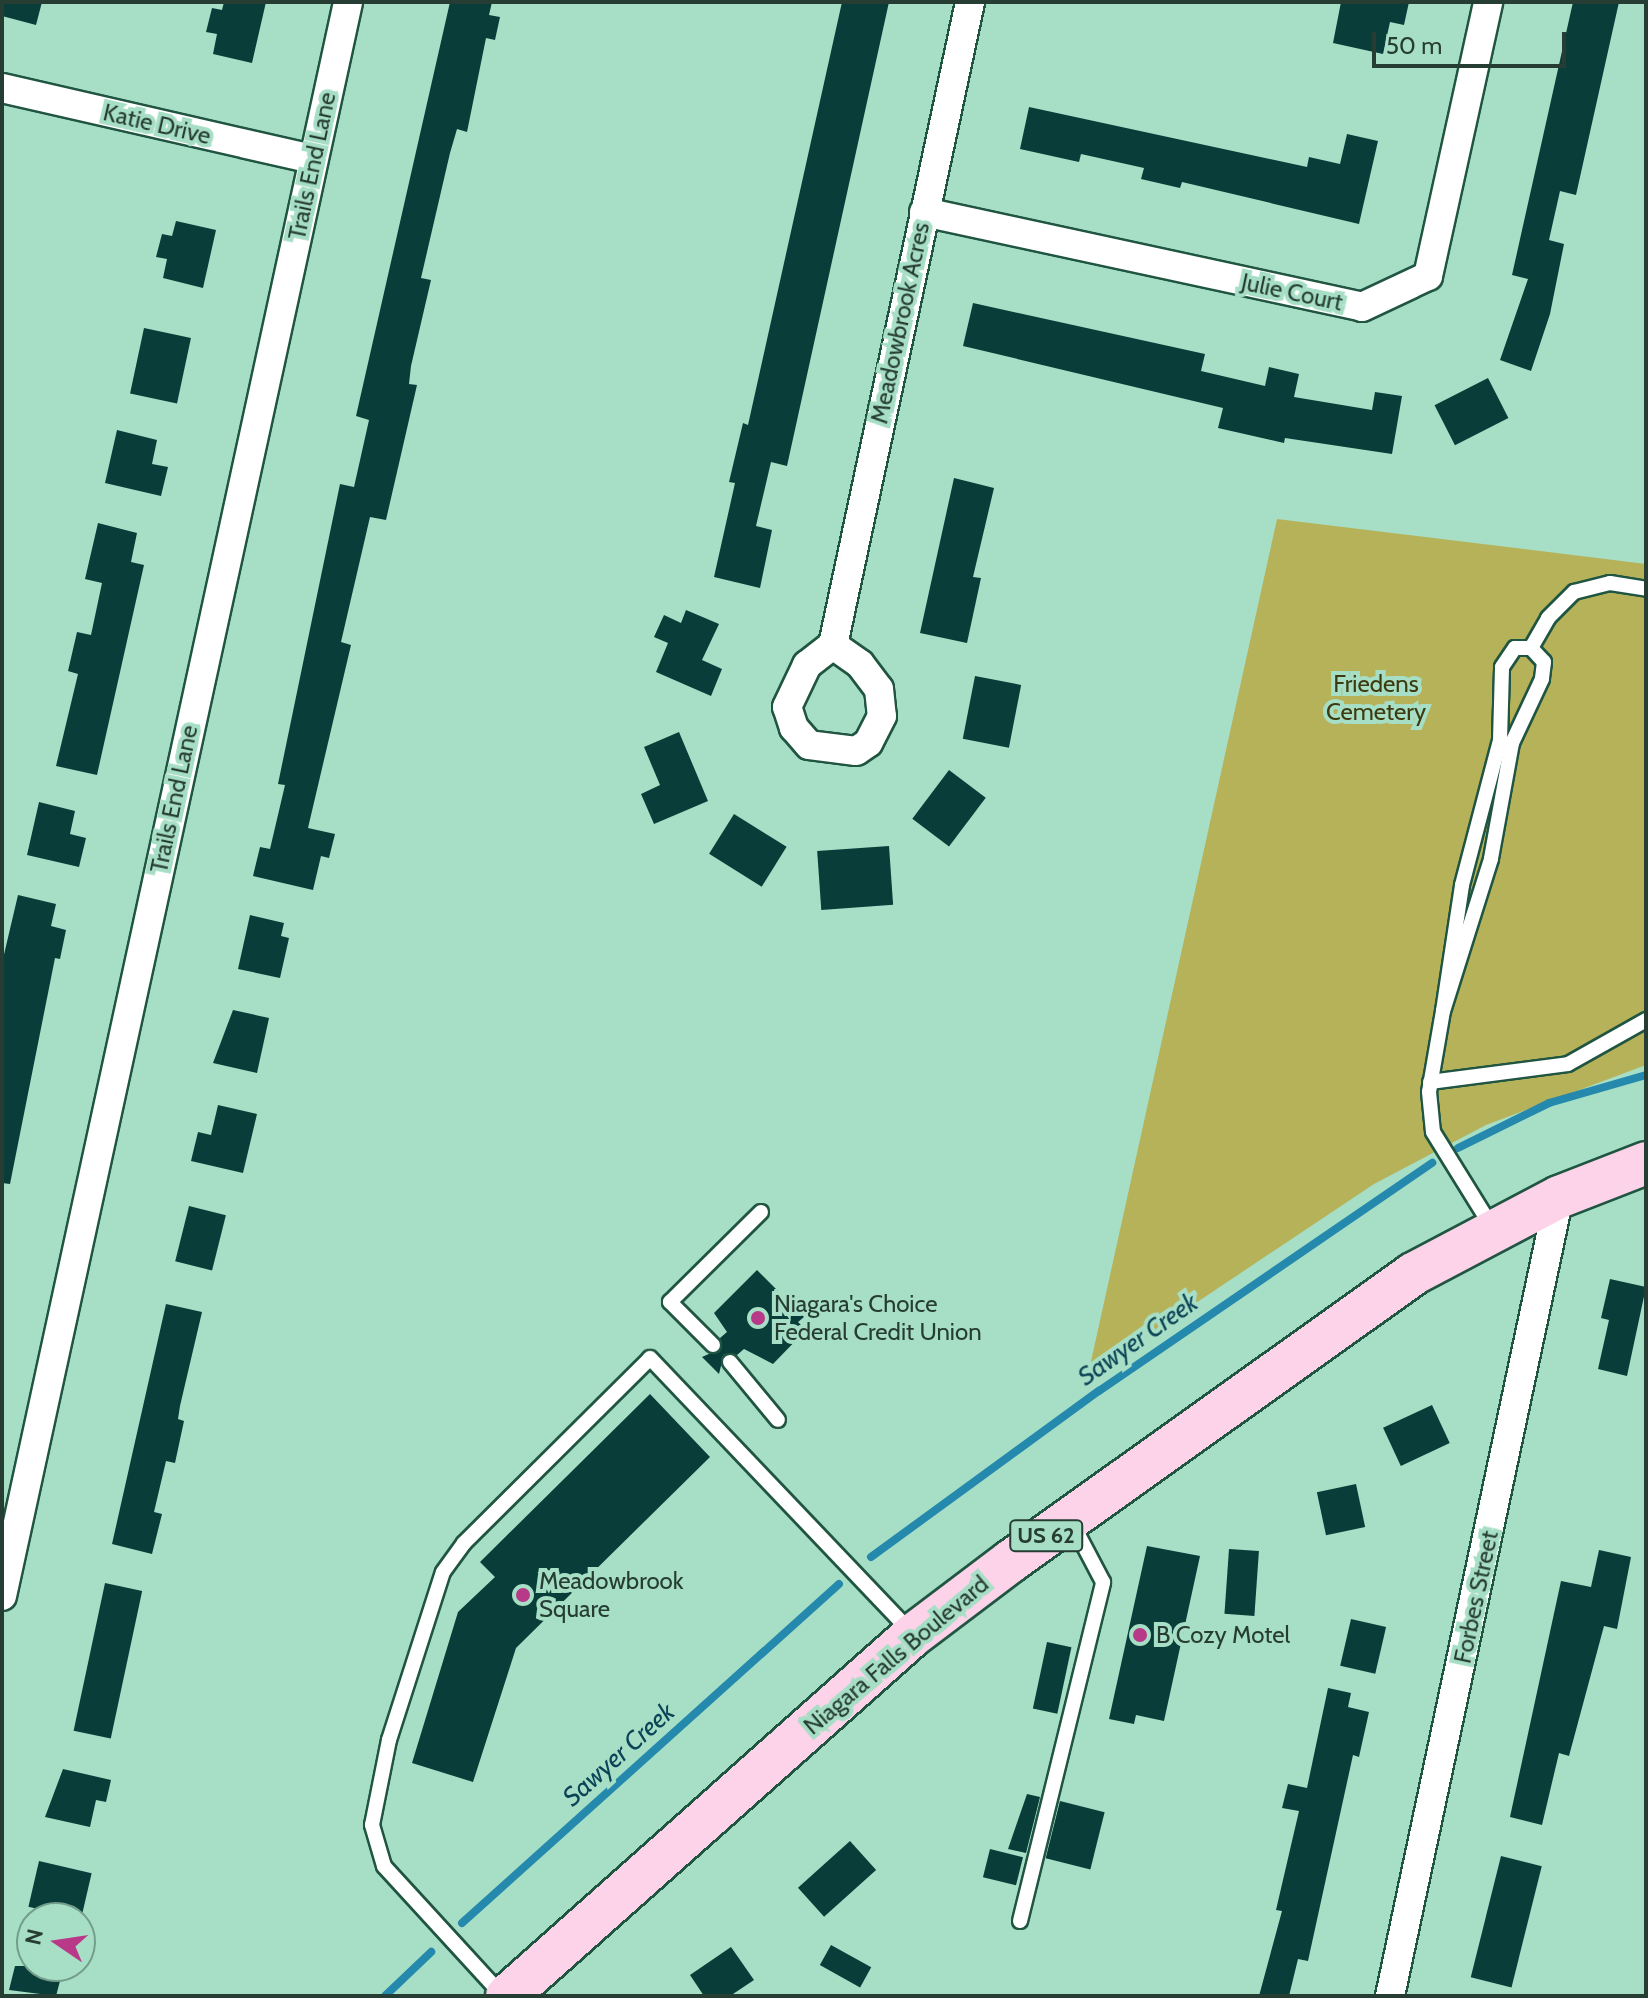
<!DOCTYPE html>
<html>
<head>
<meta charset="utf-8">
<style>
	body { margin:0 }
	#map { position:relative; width:1648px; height:1998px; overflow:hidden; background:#a7dec6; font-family:Cabin,sans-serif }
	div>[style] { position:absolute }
	.green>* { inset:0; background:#b6b259 }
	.stream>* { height:8px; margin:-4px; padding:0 4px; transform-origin:4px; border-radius:4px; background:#2489ac }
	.building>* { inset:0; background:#093d39; transform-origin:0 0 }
	.roads { filter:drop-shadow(2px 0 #205542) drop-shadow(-2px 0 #205542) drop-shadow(0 2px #205542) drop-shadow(0 -2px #205542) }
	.service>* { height:14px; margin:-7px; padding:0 7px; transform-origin:7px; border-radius:7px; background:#fff }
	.minor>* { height:28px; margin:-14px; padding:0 14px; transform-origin:14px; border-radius:14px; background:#fff }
	.primary>* { height:42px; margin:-21px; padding:0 21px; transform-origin:21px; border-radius:21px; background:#fdd3e9 }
	.dots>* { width:22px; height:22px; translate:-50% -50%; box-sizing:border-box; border:4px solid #a7dec6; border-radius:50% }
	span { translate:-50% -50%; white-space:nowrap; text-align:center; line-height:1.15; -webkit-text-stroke:8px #a7dec6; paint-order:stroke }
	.shield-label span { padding:2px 6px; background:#a7dec6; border:2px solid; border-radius:6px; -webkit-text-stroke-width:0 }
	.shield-label { font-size:22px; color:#263d33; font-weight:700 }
	.street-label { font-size:24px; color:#263d33 }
	.park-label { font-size:24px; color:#3d3b0e }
	.poi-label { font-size:24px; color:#263d33 }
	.left { translate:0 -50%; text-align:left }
	.water-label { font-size:26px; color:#0c4457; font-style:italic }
	.frame { position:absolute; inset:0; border:4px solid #263d33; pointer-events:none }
	.north { position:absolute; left:16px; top:1902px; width:80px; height:80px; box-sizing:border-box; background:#a7dec6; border:2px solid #739e8b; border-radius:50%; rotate:283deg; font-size:22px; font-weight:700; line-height:32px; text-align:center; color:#263d33 }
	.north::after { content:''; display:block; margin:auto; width:28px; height:36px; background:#b73987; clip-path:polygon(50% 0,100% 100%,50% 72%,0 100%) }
	.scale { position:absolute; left:1372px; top:32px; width:194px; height:36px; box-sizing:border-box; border:4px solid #263d33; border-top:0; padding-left:10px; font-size:24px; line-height:28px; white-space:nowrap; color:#263d33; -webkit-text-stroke:6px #a7dec6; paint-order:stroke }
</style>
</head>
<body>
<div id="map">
	<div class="green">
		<i style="clip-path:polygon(1277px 519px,1646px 564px,1646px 1065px,1486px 1125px,1374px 1184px,1088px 1375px)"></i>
	</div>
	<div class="stream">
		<i style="left:1458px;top:1148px;width:102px;rotate:-26.3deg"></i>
		<i style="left:1549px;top:1103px;width:101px;rotate:-16.1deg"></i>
		<i style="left:871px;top:1557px;width:282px;rotate:-36.1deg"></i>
		<i style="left:1099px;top:1391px;width:404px;rotate:-34.4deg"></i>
		<i style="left:462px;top:1923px;width:507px;rotate:-41.96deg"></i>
		<i style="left:385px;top:1996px;width:64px;rotate:-43.7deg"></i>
	</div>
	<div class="building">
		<i style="clip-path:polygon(2px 2px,42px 2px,36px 25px,2px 16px)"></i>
		<i style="clip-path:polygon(224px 2px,266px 2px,252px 63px,213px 54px,217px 34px,206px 32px,212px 8px,222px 10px)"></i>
		<i style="clip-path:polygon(450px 2px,492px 2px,489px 15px,500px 17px,495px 40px,486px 38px,467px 132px,457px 129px,450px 153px,421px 278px,431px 280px,411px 366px,409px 384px,417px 385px,386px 520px,370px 517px,341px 642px,351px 645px,308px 828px,335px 834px,329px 858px,321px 856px,313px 890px,253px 876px,260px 847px,270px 849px,285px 785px,278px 784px,340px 484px,354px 487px,369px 420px,356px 416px)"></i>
		<i style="clip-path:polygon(842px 2px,889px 2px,787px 466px,771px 462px,756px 526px,772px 530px,760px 588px,714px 577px,735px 483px,729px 482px,743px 423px,748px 425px)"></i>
		<i style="clip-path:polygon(1341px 2px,1409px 2px,1404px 25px,1390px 22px,1383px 54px,1333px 43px)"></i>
		<i style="clip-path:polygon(1573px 2px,1619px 2px,1576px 195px,1560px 191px,1549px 240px,1564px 244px,1550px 314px,1531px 371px,1500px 360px,1528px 279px,1512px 275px)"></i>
		<i style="clip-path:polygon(1029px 107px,1307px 167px,1309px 157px,1340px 164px,1347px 134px,1378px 141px,1359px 224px,1182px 182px,1180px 188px,1141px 179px,1144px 168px,1081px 154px,1079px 162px,1020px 149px)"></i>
		<i style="clip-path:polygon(176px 221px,216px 230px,203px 288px,163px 278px,167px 259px,156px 257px,162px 234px,172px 236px)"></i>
		<i style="clip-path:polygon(973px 303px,1205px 354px,1201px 371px,1265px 386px,1269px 367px,1299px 374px,1294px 397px,1372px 410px,1375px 392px,1402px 396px,1392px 454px,1285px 438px,1284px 443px,1218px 428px,1223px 408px,963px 346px)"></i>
		<i style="left:144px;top:328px;width:48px;height:67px;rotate:12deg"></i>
		<i style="left:1488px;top:378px;width:45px;height:60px;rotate:63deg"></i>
		<i style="clip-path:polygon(117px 430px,157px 440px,152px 464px,168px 467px,161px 496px,105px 483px)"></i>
		<i style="clip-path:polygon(954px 478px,994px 488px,973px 577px,981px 578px,967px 643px,920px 633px)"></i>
		<i style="clip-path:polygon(98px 523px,137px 533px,131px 562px,144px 565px,97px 775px,56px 766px,78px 674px,68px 671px,77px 632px,91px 635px,102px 583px,85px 579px)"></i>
		<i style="clip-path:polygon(686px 610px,719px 624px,702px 660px,722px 669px,711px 696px,656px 672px,668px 643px,654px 637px,664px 615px,681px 623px)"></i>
		<i style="left:975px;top:676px;width:47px;height:64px;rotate:11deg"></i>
		<i style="clip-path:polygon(679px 732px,708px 801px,654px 824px,641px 794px,660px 785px,644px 747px)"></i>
		<i style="left:949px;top:770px;width:46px;height:61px;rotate:37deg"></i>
		<i style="clip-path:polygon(39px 802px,75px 811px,70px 834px,86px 838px,79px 867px,27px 855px)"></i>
		<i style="left:734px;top:814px;width:62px;height:47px;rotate:32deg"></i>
		<i style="left:889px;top:846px;width:59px;height:72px;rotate:86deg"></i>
		<i style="clip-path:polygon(18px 895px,56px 904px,51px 926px,66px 930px,60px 959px,55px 958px,10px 1184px,2px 1183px,2px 963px)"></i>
		<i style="clip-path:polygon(250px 915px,284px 923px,281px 936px,289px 938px,280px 978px,238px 969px)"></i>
		<i style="clip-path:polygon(233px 1010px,269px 1018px,257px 1073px,213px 1063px)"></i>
		<i style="clip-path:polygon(218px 1105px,257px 1114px,243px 1173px,191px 1161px,198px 1132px,211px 1135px)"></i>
		<i style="left:189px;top:1206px;width:38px;height:57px;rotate:14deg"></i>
		<i style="clip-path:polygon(757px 1270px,804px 1317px,798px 1322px,806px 1330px,773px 1364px,744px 1349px,737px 1355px,724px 1354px,719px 1374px,702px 1357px,722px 1348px,720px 1338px,727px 1332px,714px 1313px)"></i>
		<i style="clip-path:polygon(1610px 1279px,1646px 1287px,1627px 1376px,1598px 1369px,1609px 1320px,1601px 1318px)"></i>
		<i style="clip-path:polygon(166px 1304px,202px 1312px,180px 1406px,178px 1419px,184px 1421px,175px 1463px,166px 1461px,154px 1512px,162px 1514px,152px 1554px,112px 1544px)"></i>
		<i style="clip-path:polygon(650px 1394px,710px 1457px,516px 1648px,473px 1782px,412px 1763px,458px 1612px,495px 1577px,480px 1562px)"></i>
		<i style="left:1432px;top:1405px;width:42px;height:54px;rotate:65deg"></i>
		<i style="left:1356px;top:1484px;width:44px;height:40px;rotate:78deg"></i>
		<i style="clip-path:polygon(1147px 1546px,1200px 1556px,1164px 1721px,1136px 1715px,1134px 1724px,1109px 1719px)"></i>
		<i style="left:1229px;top:1549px;width:30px;height:65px;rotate:4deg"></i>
		<i style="clip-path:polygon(1599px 1550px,1631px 1557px,1617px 1629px,1604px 1626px,1569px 1756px,1559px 1753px,1542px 1825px,1510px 1817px,1561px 1581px,1591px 1587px)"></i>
		<i style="left:105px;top:1583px;width:38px;height:151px;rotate:12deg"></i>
		<i style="left:1351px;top:1619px;width:36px;height:48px;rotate:13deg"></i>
		<i style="left:1047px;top:1642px;width:25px;height:68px;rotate:12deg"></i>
		<i style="clip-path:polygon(1328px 1688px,1351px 1693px,1348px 1707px,1369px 1712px,1359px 1757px,1353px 1755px,1308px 1961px,1298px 1959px,1289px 1996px,1259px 1996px,1282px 1911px,1276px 1910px,1299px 1811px,1282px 1808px,1288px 1784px,1307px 1788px)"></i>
		<i style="clip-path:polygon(63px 1769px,111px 1780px,106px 1802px,96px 1800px,90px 1827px,45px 1817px)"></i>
		<i style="clip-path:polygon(1027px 1794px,1040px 1797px,1026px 1853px,1008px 1849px)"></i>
		<i style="left:1060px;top:1801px;width:46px;height:59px;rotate:14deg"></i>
		<i style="left:850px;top:1841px;width:39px;height:70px;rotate:48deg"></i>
		<i style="left:990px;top:1849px;width:34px;height:29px;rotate:14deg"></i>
		<i style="left:1501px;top:1856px;width:42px;height:125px;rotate:14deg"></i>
		<i style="left:39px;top:1861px;width:54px;height:47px;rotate:13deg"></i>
		<i style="left:831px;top:1945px;width:46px;height:23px;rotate:29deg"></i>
		<i style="clip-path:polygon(731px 1947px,754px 1980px,730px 1996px,704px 1996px,690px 1975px)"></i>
		<i style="clip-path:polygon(15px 1966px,64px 1966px,56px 1996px,9px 1990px)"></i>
	</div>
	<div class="roads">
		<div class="service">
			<i style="left:1531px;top:648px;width:34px;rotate:-60deg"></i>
			<i style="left:1548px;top:618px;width:37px;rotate:-45deg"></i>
			<i style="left:1574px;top:592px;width:37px;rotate:-14deg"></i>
			<i style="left:1610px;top:583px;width:36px;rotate:9deg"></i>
			<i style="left:1443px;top:1011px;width:127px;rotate:-81.4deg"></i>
			<i style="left:1462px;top:885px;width:150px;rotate:-75.3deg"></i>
			<i style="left:1500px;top:740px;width:73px;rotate:-88.4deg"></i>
			<i style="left:1502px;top:667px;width:23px;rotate:-56deg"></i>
			<i style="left:1515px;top:648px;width:16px"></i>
			<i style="left:1531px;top:648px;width:19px;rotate:47deg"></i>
			<i style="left:1544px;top:662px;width:17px;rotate:97deg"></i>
			<i style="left:1542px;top:679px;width:71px;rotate:115.1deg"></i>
			<i style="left:1512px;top:743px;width:118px;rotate:100.3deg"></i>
			<i style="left:1491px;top:859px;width:159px;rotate:107.5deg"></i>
			<i style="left:1443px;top:1011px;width:82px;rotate:99.8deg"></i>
			<i style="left:1429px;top:1092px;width:40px;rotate:84.3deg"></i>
			<i style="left:1433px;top:1132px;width:112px;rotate:58.2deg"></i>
			<i style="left:1430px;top:1082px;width:139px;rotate:-7.4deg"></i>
			<i style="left:1568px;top:1064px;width:90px;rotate:-29.4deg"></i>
			<i style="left:713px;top:1345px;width:61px;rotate:-135deg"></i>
			<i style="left:670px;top:1302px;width:128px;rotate:-44.7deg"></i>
			<i style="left:730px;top:1362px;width:75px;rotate:50.4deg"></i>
			<i style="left:1020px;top:1921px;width:349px;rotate:-76.2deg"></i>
			<i style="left:1103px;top:1582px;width:67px;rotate:-117.7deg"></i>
			<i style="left:503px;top:1996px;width:176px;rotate:-132.5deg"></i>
			<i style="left:384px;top:1866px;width:43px;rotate:-106.3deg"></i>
			<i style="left:372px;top:1825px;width:87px;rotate:-78.7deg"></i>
			<i style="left:389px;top:1740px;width:176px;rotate:-72.2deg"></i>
			<i style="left:443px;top:1572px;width:36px;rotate:-54deg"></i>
			<i style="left:464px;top:1543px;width:262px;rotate:-44.8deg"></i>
			<i style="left:650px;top:1358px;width:377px;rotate:46.4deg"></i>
		</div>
		<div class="minor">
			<i style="left:2px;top:88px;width:319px;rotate:12.9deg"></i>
			<i style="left:924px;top:212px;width:448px;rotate:12.2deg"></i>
			<i style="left:1362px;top:307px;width:73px;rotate:-25.2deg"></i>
			<i style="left:1428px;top:276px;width:280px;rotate:-77.6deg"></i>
			<i style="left:833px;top:645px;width:33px;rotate:35deg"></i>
			<i style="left:860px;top:664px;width:31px;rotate:53deg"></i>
			<i style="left:879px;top:689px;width:27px;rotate:84deg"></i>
			<i style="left:882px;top:716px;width:30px;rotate:117deg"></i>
			<i style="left:868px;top:743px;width:14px;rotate:146deg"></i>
			<i style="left:856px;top:751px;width:47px;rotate:-172.7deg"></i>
			<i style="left:809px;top:745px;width:23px;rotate:-131deg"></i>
			<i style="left:794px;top:728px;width:22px;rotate:-108deg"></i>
			<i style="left:787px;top:707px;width:47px;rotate:-64.5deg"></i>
			<i style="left:807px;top:665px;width:33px;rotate:-38deg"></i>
			<i style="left:833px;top:645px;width:657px;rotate:-77.97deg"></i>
			<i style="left:2px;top:1596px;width:1631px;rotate:-77.75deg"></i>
			<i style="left:1390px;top:1996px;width:817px;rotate:-78.06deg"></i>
		</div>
		<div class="primary">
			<i style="left:507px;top:1996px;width:543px;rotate:-41.64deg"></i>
			<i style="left:913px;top:1635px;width:123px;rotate:-37.1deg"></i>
			<i style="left:1011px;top:1561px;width:494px;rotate:-35.5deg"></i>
			<i style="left:1413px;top:1274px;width:165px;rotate:-27.8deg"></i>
			<i style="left:1559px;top:1197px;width:93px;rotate:-21.3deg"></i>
		</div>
	</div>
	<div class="dots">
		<i style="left:758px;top:1318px;background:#b73987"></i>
		<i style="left:523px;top:1595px;background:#b73987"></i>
		<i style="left:1140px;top:1635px;background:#b73987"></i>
	</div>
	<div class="shield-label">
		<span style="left:1046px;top:1536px">US 62</span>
	</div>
	<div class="street-label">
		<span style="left:157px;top:124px;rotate:13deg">Katie Drive</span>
		<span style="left:312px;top:166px;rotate:-78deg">Trails End Lane</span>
		<span style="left:1292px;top:292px;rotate:12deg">Julie Court</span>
		<span style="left:900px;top:323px;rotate:-78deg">Meadowbrook Acres</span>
		<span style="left:174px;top:799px;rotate:-78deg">Trails End Lane</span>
		<span style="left:1476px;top:1597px;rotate:-78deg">Forbes Street</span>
		<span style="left:896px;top:1655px;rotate:-40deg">Niagara Falls Boulevard</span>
	</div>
	<div class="park-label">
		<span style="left:1376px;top:698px">Friedens<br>Cemetery</span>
	</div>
	<div class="poi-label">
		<span class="left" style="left:774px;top:1318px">Niagara's Choice<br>Federal Credit Union</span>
		<span class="left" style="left:539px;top:1595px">Meadowbrook<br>Square</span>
		<span class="left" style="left:1156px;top:1635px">B Cozy Motel</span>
	</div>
	<div class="water-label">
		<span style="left:1138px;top:1340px;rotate:-35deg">Sawyer Creek</span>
		<span style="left:619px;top:1755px;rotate:-42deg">Sawyer Creek</span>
	</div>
	<div class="frame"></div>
	<div class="north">N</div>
	<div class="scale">50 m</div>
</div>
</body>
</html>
